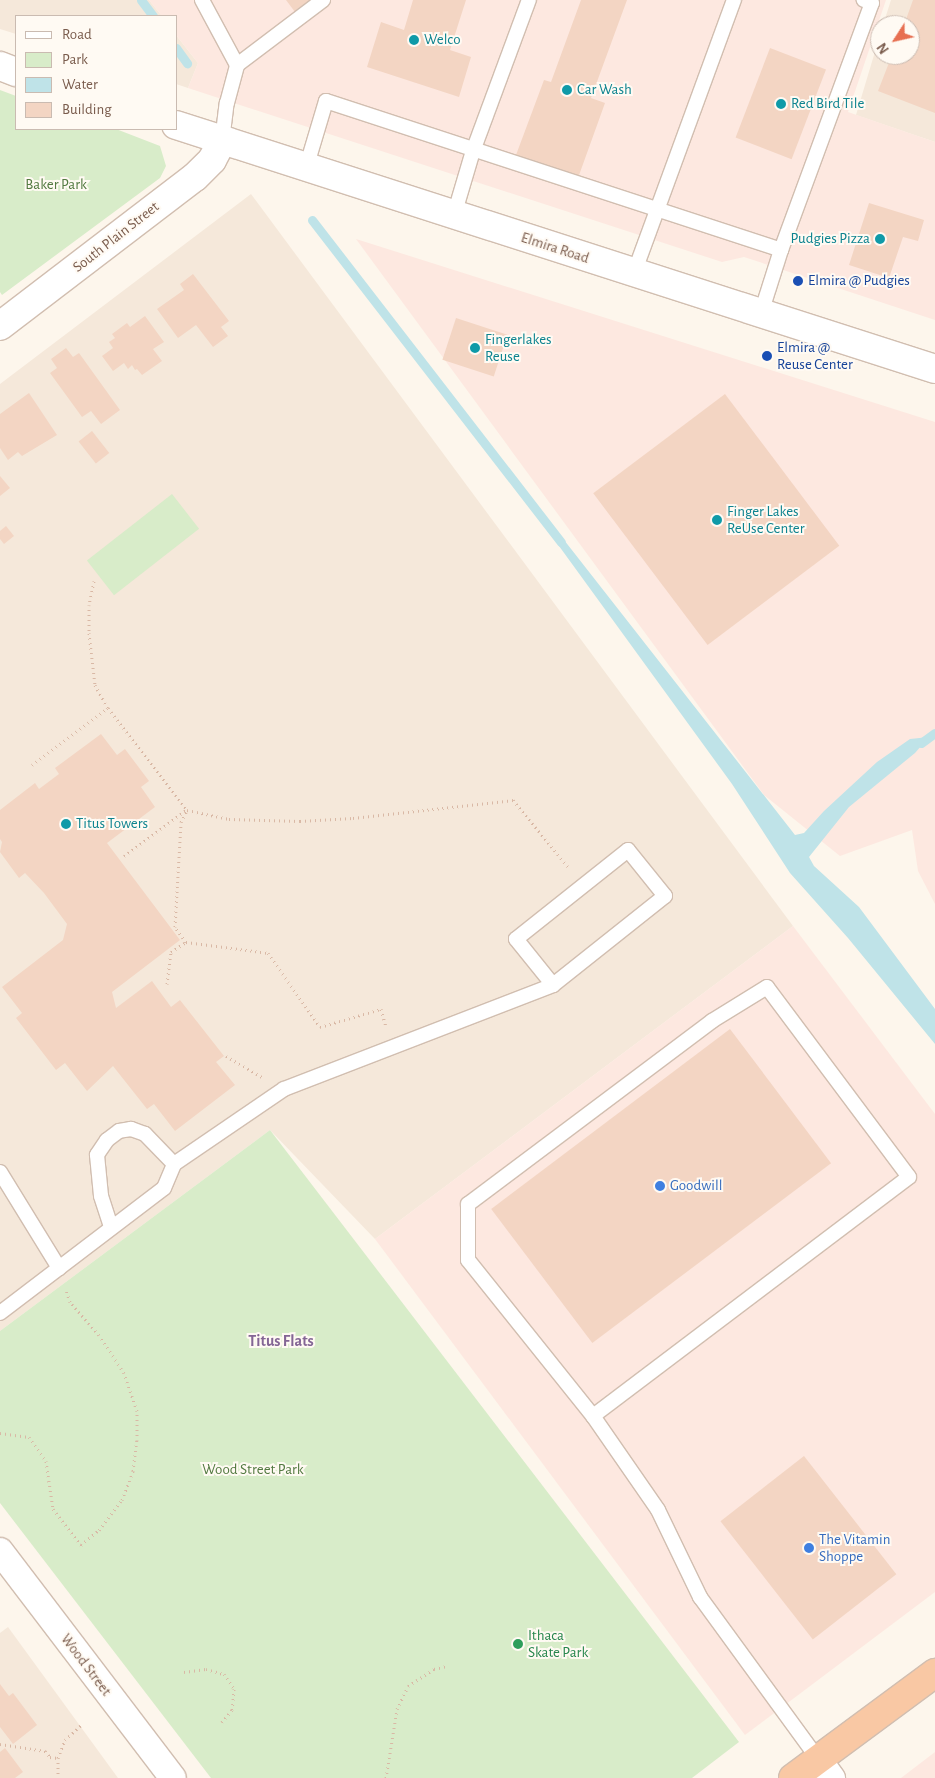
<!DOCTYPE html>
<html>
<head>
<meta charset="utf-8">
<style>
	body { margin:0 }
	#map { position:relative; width:935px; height:1778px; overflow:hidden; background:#fdf6ec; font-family:"Alegreya Sans",sans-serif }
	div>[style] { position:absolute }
	.residential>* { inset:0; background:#f5e8da }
	.commercial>* { inset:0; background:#fde8e0 }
	.green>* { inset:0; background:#d8ecc9; transform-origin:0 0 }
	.water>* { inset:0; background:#bfe3e8 }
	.stream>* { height:9px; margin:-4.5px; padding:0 4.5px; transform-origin:4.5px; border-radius:4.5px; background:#bfe3e8 }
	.building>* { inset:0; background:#f3d5c3; transform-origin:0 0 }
	.path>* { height:3px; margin-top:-1.5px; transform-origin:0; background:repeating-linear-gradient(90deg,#d9b8a5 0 1px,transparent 0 5px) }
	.roads { filter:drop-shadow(1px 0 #d1beb0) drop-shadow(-1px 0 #d1beb0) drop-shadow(0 1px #d1beb0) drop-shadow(0 -1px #d1beb0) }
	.service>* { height:14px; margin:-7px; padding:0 7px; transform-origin:7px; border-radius:7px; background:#fff }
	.minor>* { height:26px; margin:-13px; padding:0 13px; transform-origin:13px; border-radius:13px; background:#fff }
	.tertiary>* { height:28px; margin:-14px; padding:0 14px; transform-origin:14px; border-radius:14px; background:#fff }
	.trunk>* { height:28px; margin:-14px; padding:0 14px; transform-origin:14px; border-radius:14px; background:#f9c8a4 }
	.dots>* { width:14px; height:14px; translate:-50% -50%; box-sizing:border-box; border:2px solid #fffaf3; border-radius:50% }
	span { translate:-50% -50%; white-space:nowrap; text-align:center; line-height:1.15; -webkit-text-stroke:4px #fffaf3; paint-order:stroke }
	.culture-label { font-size:15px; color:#0d838f }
	.left { translate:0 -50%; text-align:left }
	.right { translate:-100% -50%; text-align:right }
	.park-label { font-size:15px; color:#537a41 }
	.street-label { font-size:15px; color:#7a5c4d }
	.transit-label { font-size:15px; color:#164399 }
	.shop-label { font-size:15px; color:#366cbe }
	.leisure-label { font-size:15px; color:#27864d }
	.neighbourhood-label { font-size:16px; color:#846695; font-weight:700 }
	.legend { position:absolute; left:15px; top:15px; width:162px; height:115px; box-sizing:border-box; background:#fffaf3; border:1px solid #cabbb1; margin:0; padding:6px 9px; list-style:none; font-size:15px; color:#7a5c4d }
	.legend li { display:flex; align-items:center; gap:10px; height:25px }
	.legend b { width:25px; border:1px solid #cabbb1 }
	.north { position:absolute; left:870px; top:15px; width:50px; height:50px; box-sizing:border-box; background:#fffaf3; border:1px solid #cabbb1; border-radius:50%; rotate:235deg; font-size:14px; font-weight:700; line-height:20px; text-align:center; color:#7a5c4d }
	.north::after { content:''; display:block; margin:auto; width:18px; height:22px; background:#e76f51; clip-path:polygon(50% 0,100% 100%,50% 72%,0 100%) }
</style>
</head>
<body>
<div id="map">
	<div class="residential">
		<i style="clip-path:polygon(0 0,149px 0,162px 16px,16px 16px,16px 34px,0 29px)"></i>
		<i style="clip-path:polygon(891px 0,935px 0,935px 142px,856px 115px,880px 35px,880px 55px,910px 55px,910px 25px,883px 25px)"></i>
		<i style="clip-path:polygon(176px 35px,198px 63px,188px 88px,176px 84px)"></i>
		<i style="clip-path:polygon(251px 194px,793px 926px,375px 1239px,270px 1130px,0 1331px,0 384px)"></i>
		<i style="clip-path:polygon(8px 1627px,118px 1778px,0 1778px,0 1633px)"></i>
	</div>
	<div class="commercial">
		<i style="clip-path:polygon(149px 0,886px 0,848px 112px,935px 142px,935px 320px,744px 257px,722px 262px,188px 88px,198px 63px,176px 35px,176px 16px,162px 16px)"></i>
		<i style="clip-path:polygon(356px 239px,935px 422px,935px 904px,918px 871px,912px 830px,840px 856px,764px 795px)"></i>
		<i style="clip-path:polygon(793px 926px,935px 1114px,935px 1592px,745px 1735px,375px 1239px)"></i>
		<i style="clip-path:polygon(935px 1752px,935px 1778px,901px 1778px)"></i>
	</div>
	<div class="green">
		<i style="clip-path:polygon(0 90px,16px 96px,16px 129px,116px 129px,160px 146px,166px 166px,160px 178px,2px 295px,0 292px)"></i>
		<i style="left:172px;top:494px;width:44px;height:108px;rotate:52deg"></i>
		<i style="clip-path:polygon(270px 1130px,739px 1742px,692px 1778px,211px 1778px,0 1503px,0 1331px)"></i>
	</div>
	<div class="water">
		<i style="clip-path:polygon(557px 531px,795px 835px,804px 833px,824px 811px,877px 762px,910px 739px,929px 737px,915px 753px,849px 807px,809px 857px,814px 866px,859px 907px,935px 1009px,935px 1044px,848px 938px,790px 873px,732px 784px,551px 535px)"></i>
	</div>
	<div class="stream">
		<i style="left:141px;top:0;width:20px;rotate:53deg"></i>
		<i style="left:176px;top:48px;width:19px;rotate:54deg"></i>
		<i style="left:312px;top:220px;width:407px;rotate:52.3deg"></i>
		<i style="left:921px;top:743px;width:17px;rotate:-36deg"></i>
	</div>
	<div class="building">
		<i style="clip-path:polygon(286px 0,310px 0,295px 12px)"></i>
		<i style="clip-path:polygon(413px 0,466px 0,450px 50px,471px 57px,459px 97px,367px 67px,381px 22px,404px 30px)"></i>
		<i style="clip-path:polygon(581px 0,627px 0,591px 98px,605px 103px,578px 178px,516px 155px,544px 80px,551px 82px)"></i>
		<i style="clip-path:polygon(913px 0,935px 0,935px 113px,878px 91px,892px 55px,910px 55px,910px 25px,904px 25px)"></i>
		<i style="left:770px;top:48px;width:60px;height:96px;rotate:21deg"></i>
		<i style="clip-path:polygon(869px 203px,924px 220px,918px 241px,903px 237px,889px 278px,849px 265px)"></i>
		<i style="clip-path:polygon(193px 274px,229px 321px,221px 327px,228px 336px,213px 347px,196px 325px,178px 338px,157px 309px,184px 290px,180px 284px)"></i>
		<i style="clip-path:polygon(145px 316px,164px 342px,153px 349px,162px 361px,142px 375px,137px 369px,135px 370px,132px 365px,128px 369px,124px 363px,113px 371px,102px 356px,113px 348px,109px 342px,115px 338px,112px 334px,127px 323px,130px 327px)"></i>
		<i style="left:456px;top:318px;width:54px;height:44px;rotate:18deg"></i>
		<i style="clip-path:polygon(66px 348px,73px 357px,79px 353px,120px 410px,101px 424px,91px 411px,82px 417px,50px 373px,57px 368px,51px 359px)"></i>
		<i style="clip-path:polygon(29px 393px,57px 435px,22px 456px,18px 452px,8px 460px,0 448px,0 414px)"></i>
		<i style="left:725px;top:394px;width:190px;height:165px;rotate:53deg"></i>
		<i style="left:92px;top:431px;width:28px;height:17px;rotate:52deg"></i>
		<i style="clip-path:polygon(0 476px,10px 488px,0 496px)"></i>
		<i style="clip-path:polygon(6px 526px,14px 536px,4px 544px,0 539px,0 531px)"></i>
		<i style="clip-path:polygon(101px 734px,117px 755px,125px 749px,149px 781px,141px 787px,155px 807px,107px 843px,180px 940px,112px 992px,116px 1008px,152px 981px,171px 1007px,180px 1000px,224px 1056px,216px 1062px,235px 1085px,175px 1131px,154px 1104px,147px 1109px,113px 1066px,87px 1091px,65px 1063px,56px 1070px,16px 1018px,22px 1013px,2px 987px,63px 940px,67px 924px,44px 893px,25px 873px,19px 878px,0 852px,2px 842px,0 839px,0 810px,35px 783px,39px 789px,59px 774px,55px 768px)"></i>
		<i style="left:730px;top:1029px;width:168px;height:299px;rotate:53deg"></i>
		<i style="left:804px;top:1456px;width:150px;height:106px;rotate:52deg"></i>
		<i style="clip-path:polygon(0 1684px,9px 1696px,13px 1693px,37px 1725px,13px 1744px,0 1727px)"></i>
		<i style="clip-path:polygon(5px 1748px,23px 1772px,15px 1778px,0 1778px,0 1752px)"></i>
	</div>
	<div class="path">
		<i style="left:94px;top:581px;width:25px;rotate:102deg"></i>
		<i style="left:89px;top:605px;width:28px;rotate:90deg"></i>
		<i style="left:89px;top:633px;width:52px;rotate:83.4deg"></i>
		<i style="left:95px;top:685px;width:26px;rotate:61deg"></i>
		<i style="left:108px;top:708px;width:129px;rotate:52.2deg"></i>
		<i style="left:187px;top:810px;width:43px;rotate:12.1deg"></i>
		<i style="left:229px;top:819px;width:71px;rotate:1.6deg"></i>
		<i style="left:300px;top:821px;width:53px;rotate:-3.2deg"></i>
		<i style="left:353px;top:818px;width:161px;rotate:-6.4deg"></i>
		<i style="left:513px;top:800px;width:88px;rotate:50.5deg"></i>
		<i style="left:32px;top:765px;width:95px;rotate:-36.9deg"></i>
		<i style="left:124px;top:856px;width:77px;rotate:-36.6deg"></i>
		<i style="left:186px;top:942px;width:19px;rotate:-126deg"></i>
		<i style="left:175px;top:927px;width:105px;rotate:-86.7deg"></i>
		<i style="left:181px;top:822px;width:13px;rotate:-63deg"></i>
		<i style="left:167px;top:984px;width:32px;rotate:-83deg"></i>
		<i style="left:171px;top:952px;width:18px;rotate:-34deg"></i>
		<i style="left:186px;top:942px;width:83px;rotate:7.6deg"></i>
		<i style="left:268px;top:953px;width:90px;rotate:54.9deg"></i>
		<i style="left:320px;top:1027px;width:64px;rotate:-16.4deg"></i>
		<i style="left:381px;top:1009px;width:18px;rotate:74deg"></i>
		<i style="left:226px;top:1056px;width:42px;rotate:30.3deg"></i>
		<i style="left:0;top:1433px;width:29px;rotate:8deg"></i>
		<i style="left:29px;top:1437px;width:29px;rotate:55deg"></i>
		<i style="left:46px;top:1461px;width:49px;rotate:81.7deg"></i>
		<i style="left:53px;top:1509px;width:46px;rotate:52.1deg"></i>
		<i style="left:81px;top:1545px;width:23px;rotate:-40deg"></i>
		<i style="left:99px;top:1530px;width:38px;rotate:-53deg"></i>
		<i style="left:122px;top:1500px;width:31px;rotate:-69deg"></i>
		<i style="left:133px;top:1471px;width:31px;rotate:-83deg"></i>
		<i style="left:137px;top:1440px;width:29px;rotate:-90deg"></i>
		<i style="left:137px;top:1411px;width:40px;rotate:-108.9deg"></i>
		<i style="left:124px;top:1373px;width:45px;rotate:-123.3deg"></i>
		<i style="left:99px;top:1335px;width:44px;rotate:-131.3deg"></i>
		<i style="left:70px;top:1302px;width:13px;rotate:-108deg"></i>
		<i style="left:184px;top:1672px;width:22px;rotate:-8deg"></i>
		<i style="left:206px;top:1669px;width:19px;rotate:16deg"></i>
		<i style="left:224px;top:1674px;width:18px;rotate:56deg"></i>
		<i style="left:234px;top:1689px;width:21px;rotate:95deg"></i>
		<i style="left:232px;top:1710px;width:16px;rotate:130deg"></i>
		<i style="left:0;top:1744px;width:46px;rotate:8.8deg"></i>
		<i style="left:45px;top:1751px;width:8px;rotate:50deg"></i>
		<i style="left:50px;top:1757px;width:8px;rotate:7deg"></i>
		<i style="left:58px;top:1778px;width:20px;rotate:-90deg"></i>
		<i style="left:58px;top:1758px;width:19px;rotate:-69deg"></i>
		<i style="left:65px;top:1740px;width:23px;rotate:-43deg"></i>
		<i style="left:386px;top:1778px;width:70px;rotate:-80.9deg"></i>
		<i style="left:397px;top:1709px;width:25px;rotate:-64deg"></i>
		<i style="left:408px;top:1686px;width:31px;rotate:-33deg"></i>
		<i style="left:434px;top:1669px;width:13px;rotate:-13deg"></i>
	</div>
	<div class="roads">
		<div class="service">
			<i style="left:202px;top:0;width:74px;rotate:61.7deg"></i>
			<i style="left:222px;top:141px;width:38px;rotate:-83deg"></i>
			<i style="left:227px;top:103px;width:39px;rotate:-75deg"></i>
			<i style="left:237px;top:65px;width:108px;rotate:-37.1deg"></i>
			<i style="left:306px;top:168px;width:70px;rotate:-73.4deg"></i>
			<i style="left:326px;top:101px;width:479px;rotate:18.1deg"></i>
			<i style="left:781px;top:250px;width:66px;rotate:107.6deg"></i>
			<i style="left:454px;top:215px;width:67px;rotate:-73.5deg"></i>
			<i style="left:473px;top:151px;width:161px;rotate:-69.7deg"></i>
			<i style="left:781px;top:250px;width:263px;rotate:-69.8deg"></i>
			<i style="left:872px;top:3px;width:9px;rotate:-159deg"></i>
			<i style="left:634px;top:273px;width:291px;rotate:-69.9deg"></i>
			<i style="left:174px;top:1164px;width:133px;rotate:-34.3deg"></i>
			<i style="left:284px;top:1089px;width:288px;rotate:-21.1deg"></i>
			<i style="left:553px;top:985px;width:143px;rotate:-38.5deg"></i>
			<i style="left:665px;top:896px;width:59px;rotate:-128.8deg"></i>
			<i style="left:628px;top:850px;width:143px;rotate:141.5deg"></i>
			<i style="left:516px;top:939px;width:59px;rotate:51.2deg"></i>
			<i style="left:0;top:1172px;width:113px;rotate:58.4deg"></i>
			<i style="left:0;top:1313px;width:206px;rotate:-37.3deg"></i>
			<i style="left:164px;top:1188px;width:26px;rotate:-67deg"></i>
			<i style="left:174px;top:1164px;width:42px;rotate:-134deg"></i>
			<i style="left:145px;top:1134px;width:15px;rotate:-160deg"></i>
			<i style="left:131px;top:1129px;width:12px;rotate:171deg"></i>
			<i style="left:119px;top:1131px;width:15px;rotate:143deg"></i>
			<i style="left:107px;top:1140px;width:18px;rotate:124deg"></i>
			<i style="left:97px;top:1155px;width:41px;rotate:84.4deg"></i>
			<i style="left:101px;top:1196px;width:33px;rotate:72deg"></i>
			<i style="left:593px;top:1416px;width:396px;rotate:-37.1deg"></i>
			<i style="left:909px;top:1177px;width:237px;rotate:-126.8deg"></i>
			<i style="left:767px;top:987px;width:65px;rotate:148.3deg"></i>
			<i style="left:712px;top:1021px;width:305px;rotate:143.1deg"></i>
			<i style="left:468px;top:1204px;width:56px;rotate:90deg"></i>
			<i style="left:468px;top:1260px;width:200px;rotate:51.3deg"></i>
			<i style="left:593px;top:1416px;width:114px;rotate:55.3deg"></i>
			<i style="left:658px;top:1510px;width:97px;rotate:64.2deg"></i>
			<i style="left:700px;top:1597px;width:200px;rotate:53.9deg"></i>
		</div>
		<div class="minor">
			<i style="left:0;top:1551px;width:285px;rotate:52.7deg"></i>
			<i style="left:818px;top:1759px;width:24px;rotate:54deg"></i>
		</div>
		<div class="tertiary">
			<i style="left:0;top:66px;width:17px;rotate:21deg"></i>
			<i style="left:176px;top:125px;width:797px;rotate:17.82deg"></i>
			<i style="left:0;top:326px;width:245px;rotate:-37.4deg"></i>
			<i style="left:195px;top:177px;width:24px;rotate:-45deg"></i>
			<i style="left:212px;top:160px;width:21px;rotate:-62deg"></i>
		</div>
		<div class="trunk">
			<i style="left:793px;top:1778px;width:177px;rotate:-36.5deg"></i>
		</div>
	</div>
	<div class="dots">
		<i style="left:414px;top:40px;background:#0f9aa8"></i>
		<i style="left:567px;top:90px;background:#0f9aa8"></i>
		<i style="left:781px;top:104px;background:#0f9aa8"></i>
		<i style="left:880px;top:239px;background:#0f9aa8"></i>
		<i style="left:798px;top:281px;background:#1a4fb4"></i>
		<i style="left:475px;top:348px;background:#0f9aa8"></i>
		<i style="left:767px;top:356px;background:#1a4fb4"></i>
		<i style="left:717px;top:520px;background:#0f9aa8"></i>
		<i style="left:66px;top:824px;background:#0f9aa8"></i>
		<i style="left:660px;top:1186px;background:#3f7fe0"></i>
		<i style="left:809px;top:1548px;background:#3f7fe0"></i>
		<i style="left:518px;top:1644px;background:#2e9e5b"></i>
	</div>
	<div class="culture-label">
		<span class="left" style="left:424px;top:40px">Welco</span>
		<span class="left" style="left:577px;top:90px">Car Wash</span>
		<span class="left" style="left:791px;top:104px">Red Bird Tile</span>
		<span class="right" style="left:870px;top:239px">Pudgies Pizza</span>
		<span class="left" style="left:485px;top:348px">Fingerlakes<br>Reuse</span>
		<span class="left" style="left:727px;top:520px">Finger Lakes<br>ReUse Center</span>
		<span class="left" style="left:76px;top:824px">Titus Towers</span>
	</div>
	<div class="park-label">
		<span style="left:56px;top:185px">Baker Park</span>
		<span style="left:253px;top:1470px">Wood Street Park</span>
	</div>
	<div class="street-label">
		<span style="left:116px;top:237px;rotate:-38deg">South Plain Street</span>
		<span style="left:555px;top:248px;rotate:18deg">Elmira Road</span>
		<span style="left:86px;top:1665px;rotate:53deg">Wood Street</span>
	</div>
	<div class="transit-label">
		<span class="left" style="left:808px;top:281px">Elmira @ Pudgies</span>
		<span class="left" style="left:777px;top:356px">Elmira @<br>Reuse Center</span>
	</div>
	<div class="shop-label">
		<span class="left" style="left:670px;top:1186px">Goodwill</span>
		<span class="left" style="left:819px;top:1548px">The Vitamin<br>Shoppe</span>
	</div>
	<div class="leisure-label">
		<span class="left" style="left:528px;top:1644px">Ithaca<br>Skate Park</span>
	</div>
	<div class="neighbourhood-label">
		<span style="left:281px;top:1341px">Titus Flats</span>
	</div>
	<ul class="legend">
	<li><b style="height:6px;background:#fff"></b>Road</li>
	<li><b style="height:14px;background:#d8ecc9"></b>Park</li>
	<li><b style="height:14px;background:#bfe3e8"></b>Water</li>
	<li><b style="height:14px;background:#f3d5c3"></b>Building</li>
	</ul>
	<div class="north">N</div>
</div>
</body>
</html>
